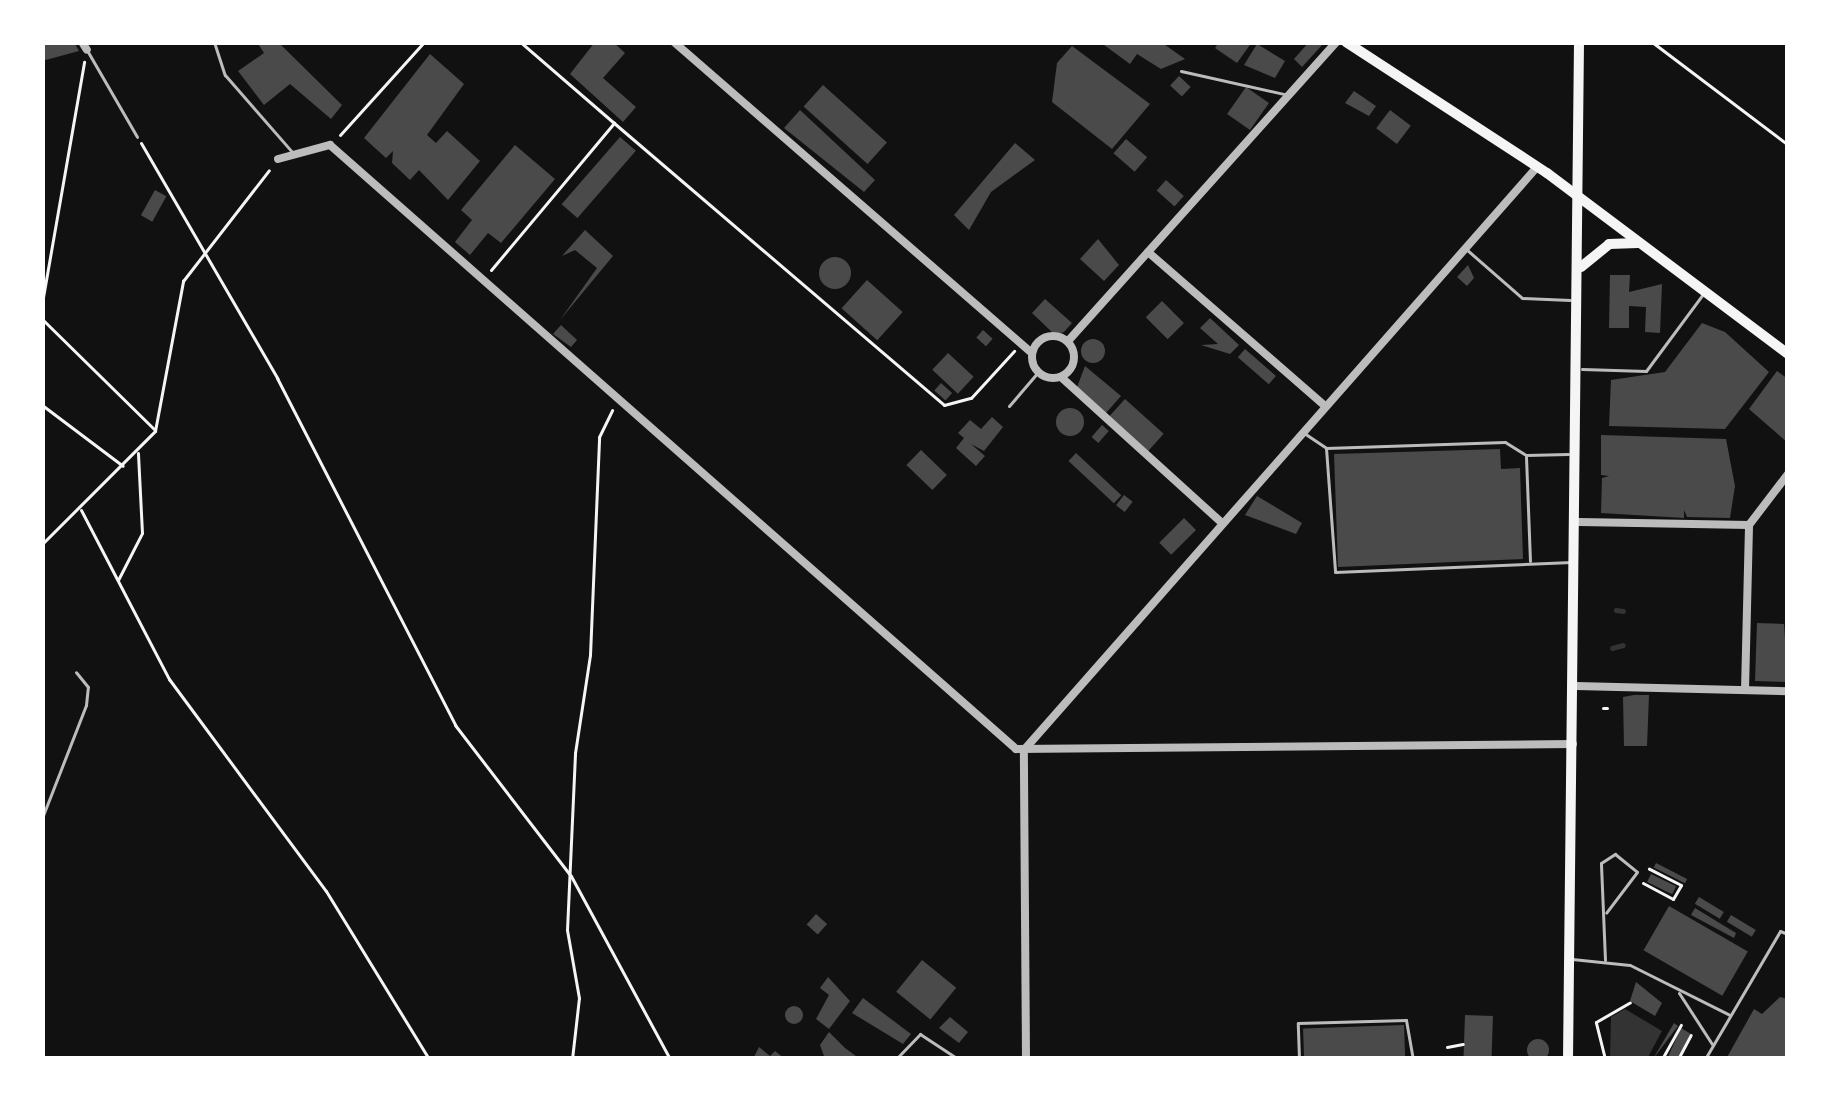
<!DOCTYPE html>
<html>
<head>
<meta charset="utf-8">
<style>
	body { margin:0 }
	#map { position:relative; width:1830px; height:1101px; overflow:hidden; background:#111; font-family:"DejaVu Sans",sans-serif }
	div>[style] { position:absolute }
	.water>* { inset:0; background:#333 }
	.stream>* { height:4.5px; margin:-2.25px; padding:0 2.25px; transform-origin:2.25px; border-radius:2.25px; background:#333 }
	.building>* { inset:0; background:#4a4a4a; transform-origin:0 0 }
	.round { border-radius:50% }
	.path>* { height:3px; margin:-1.5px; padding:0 1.5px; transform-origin:1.5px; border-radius:1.5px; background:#f5f5f5 }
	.service>* { height:3px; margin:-1.5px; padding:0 1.5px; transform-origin:1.5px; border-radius:1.5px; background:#bcbcbc }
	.minor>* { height:8px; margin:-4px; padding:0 4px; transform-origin:4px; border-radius:4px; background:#bcbcbc }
	.minor>.ring { margin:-4px; padding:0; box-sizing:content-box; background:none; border:8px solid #bcbcbc; border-radius:50% }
	.secondary>* { height:10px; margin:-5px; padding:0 5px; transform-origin:5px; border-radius:5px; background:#f5f5f5 }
	.primary>* { height:10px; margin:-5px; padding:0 5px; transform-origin:5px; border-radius:5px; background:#f5f5f5 }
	span { translate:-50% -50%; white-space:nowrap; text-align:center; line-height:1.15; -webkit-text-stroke:12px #fff; paint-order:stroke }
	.frame { position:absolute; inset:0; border:45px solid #fff; pointer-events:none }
</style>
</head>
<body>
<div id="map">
	<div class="water">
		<i style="clip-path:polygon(1625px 1009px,1662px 1031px,1647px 1059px,1610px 1059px,1611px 1017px)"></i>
	</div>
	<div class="stream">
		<i style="left:1616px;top:610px;width:7px;rotate:8deg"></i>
		<i style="left:1612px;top:648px;width:11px;rotate:-15deg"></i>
	</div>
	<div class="building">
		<i style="clip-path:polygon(42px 42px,74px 42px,79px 51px,42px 61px)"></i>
		<i style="clip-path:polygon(257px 42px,278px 42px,342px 105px,331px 119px,290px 84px,264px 105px,238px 71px,264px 53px)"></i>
		<i style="clip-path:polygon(595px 42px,613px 42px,625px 53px,603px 78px,636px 107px,623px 122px,570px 74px)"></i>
		<i style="clip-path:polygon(1100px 42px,1161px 42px,1185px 59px,1161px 69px,1137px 54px,1130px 64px)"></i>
		<i style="clip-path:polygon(1219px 42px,1252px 42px,1237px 63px,1215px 48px)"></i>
		<i style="clip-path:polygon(1309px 42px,1323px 44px,1302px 67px,1294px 59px)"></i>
		<i style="clip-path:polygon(1257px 44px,1285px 61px,1275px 78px,1244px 65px)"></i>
		<i style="clip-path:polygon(1072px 46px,1150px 104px,1112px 149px,1052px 102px,1057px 63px)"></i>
		<i style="clip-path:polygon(430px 54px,464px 84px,427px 135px,436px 143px,447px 131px,480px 161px,448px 200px,419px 170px,410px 180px,392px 163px,393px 151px,386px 158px,364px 138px)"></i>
		<i style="left:1179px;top:76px;width:16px;height:13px;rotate:43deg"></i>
		<i style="left:823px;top:85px;width:86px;height:29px;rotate:42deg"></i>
		<i style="left:1246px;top:87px;width:28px;height:33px;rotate:35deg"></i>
		<i style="clip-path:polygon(1354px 91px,1376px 106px,1369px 116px,1345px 103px)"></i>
		<i style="clip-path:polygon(800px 110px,875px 180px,864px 192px,784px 128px)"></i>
		<i style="left:1390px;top:110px;width:26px;height:23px;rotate:37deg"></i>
		<i style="left:620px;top:137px;width:21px;height:89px;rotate:41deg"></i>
		<i style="left:1126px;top:139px;width:28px;height:19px;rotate:41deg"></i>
		<i style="clip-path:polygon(1015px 143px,1035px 160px,991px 192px,969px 230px,954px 215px)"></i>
		<i style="clip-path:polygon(515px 145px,555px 179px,501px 243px,488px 233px,470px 255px,455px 242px,472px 220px,461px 210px)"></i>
		<i style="left:1166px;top:180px;width:24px;height:14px;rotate:42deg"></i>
		<i style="left:155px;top:190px;width:13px;height:29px;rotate:29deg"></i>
		<i style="clip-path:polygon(585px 230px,613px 256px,560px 320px,597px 268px,575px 250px,562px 256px)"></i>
		<i style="clip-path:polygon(1098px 239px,1119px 265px,1104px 281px,1080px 259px)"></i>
		<i class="round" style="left:819px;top:257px;width:32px;height:32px"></i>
		<i style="clip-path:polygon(1468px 265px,1474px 278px,1467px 286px,1457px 277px)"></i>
		<i style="clip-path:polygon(1610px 275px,1630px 275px,1629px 292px,1662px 284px,1660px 333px,1645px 332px,1646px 307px,1629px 306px,1629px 328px,1609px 328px)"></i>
		<i style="left:867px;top:280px;width:48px;height:38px;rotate:42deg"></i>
		<i style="clip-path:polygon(1045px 299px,1072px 323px,1064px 332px,1055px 335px,1032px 313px)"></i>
		<i style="left:1162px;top:301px;width:31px;height:23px;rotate:45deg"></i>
		<i style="clip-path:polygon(1210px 318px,1239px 345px,1230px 354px,1201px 345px,1218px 344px,1200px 328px)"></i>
		<i style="clip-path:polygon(1702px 323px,1725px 332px,1769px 372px,1725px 429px,1609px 426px,1611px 380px,1665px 372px)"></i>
		<i style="clip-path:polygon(561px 325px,577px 340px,571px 347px,553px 334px)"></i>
		<i style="left:983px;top:330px;width:13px;height:10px;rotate:42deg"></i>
		<i class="round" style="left:1081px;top:339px;width:24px;height:24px"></i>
		<i style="left:1245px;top:349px;width:41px;height:11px;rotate:41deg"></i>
		<i style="left:948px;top:353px;width:35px;height:23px;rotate:43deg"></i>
		<i style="clip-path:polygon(1085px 366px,1121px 396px,1106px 413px,1077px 387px)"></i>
		<i style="clip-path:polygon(1777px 371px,1788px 379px,1788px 443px,1749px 409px)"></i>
		<i style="left:941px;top:383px;width:15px;height:10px;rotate:42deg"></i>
		<i style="left:1125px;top:399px;width:52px;height:23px;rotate:42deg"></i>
		<i class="round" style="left:1056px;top:408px;width:28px;height:28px"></i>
		<i style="clip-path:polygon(992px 417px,1003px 427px,984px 451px,971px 444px,985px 456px,976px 466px,956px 448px,964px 438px,958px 433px,970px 420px,981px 429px)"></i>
		<i style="left:1102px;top:425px;width:9px;height:16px;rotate:41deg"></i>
		<i style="clip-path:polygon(1601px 435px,1726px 439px,1735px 486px,1730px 518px,1687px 517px,1684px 510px,1684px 518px,1601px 513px,1602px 478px,1609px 476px,1601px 475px)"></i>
		<i style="clip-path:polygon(1500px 449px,1501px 469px,1520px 468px,1523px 559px,1338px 567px,1334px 454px)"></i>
		<i style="left:921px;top:450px;width:36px;height:21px;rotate:44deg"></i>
		<i style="left:1076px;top:453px;width:62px;height:11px;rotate:43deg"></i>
		<i style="left:1124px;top:495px;width:11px;height:13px;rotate:38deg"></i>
		<i style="clip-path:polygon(1257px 496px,1302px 523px,1296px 534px,1245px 515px)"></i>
		<i style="left:1184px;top:518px;width:17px;height:35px;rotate:45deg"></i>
		<i style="clip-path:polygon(1757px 623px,1784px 624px,1788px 682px,1755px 681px)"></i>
		<i style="clip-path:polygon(1634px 695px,1649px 695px,1647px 746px,1624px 746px,1623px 697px)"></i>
		<i style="left:1656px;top:863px;width:35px;height:5px;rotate:27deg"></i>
		<i style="left:1651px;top:874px;width:28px;height:9px;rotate:26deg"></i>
		<i style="left:1699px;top:897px;width:29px;height:8px;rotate:31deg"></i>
		<i style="left:1669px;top:906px;width:91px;height:51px;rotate:30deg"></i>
		<i style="clip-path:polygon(1695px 908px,1736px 933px,1734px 938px,1691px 915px)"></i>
		<i style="left:816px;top:914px;width:15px;height:14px;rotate:42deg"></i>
		<i style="left:1731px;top:915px;width:29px;height:8px;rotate:31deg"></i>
		<i style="left:922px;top:960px;width:44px;height:41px;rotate:39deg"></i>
		<i style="clip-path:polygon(828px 977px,850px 1001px,829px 1029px,816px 1019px,829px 995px,820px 988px)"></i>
		<i style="clip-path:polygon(1636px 982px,1662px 1003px,1655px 1016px,1630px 1001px)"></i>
		<i style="clip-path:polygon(1780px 997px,1788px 999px,1788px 1059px,1726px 1059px,1754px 1009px,1762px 1014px)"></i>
		<i style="clip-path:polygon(863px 998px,911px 1034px,903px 1044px,852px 1013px)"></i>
		<i class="round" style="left:785px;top:1006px;width:18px;height:18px"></i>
		<i style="left:1465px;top:1015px;width:28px;height:43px;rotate:2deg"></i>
		<i style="clip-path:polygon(950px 1017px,968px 1032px,959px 1043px,939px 1028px)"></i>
		<i style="clip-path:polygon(1674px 1023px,1678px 1026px,1653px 1059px)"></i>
		<i style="left:1404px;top:1025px;width:34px;height:101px;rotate:88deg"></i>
		<i style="clip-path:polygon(1681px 1028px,1691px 1034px,1677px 1059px,1667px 1059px)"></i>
		<i style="clip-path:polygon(829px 1032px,845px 1048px,860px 1059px,824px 1056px,820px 1045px)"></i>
		<i class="round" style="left:1527px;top:1039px;width:22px;height:22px"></i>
		<i style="clip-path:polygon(759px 1047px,770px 1056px,775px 1051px,785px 1059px,753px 1059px)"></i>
	</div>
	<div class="path">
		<i style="left:1652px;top:42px;width:171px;rotate:37.1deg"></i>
		<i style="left:614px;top:123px;width:434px;rotate:40.5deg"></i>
		<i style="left:944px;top:405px;width:28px;rotate:-15deg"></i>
		<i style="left:971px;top:398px;width:64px;rotate:-47.5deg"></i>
		<i style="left:340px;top:135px;width:125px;rotate:-47.9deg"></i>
		<i style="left:141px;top:143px;width:272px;rotate:59.9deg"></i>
		<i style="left:277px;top:378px;width:390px;rotate:62.8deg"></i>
		<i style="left:455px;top:725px;width:190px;rotate:52.5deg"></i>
		<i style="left:571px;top:876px;width:208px;rotate:61.6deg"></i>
		<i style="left:491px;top:270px;width:192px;rotate:-50.1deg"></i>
		<i style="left:614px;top:123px;width:124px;rotate:-139.2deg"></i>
		<i style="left:42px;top:303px;width:245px;rotate:-80.1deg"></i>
		<i style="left:42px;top:319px;width:157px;rotate:44.5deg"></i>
		<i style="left:42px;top:405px;width:101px;rotate:37deg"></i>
		<i style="left:81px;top:510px;width:191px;rotate:62.5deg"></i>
		<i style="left:169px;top:679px;width:264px;rotate:53.5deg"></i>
		<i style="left:326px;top:891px;width:197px;rotate:58.5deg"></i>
		<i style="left:42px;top:544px;width:160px;rotate:-45deg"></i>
		<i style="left:155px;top:431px;width:153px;rotate:-79.4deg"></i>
		<i style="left:183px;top:281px;width:140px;rotate:-52.2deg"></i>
		<i style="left:118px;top:580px;width:53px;rotate:-62.9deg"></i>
		<i style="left:142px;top:533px;width:80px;rotate:-92.9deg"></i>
		<i style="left:1603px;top:708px;width:4px"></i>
		<i style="left:1643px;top:883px;width:34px;rotate:28deg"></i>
		<i style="left:1673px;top:899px;width:16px;rotate:-60deg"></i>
		<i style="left:1681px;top:885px;width:36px;rotate:-153deg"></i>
		<i style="left:1447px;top:1047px;width:16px;rotate:-11deg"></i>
		<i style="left:572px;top:1059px;width:61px;rotate:-83.5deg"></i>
		<i style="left:579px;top:998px;width:69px;rotate:-100deg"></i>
		<i style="left:567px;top:930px;width:177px;rotate:-87.4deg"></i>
		<i style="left:575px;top:753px;width:99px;rotate:-81.3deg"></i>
		<i style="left:590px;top:655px;width:218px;rotate:-87.6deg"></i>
		<i style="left:599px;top:437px;width:30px;rotate:-64deg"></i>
		<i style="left:1605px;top:1059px;width:38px;rotate:-104deg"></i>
		<i style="left:1596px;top:1022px;width:39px;rotate:-30deg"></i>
		<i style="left:1662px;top:1059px;width:39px;rotate:-61deg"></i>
		<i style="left:1678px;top:1059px;width:27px;rotate:-62deg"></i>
	</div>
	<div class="service">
		<i style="left:214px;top:42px;width:35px;rotate:72deg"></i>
		<i style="left:225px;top:75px;width:103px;rotate:48.9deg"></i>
		<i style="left:88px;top:52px;width:98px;rotate:60deg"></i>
		<i style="left:1181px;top:71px;width:106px;rotate:12.6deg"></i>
		<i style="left:1466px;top:249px;width:74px;rotate:41.2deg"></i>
		<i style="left:1522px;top:298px;width:48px;rotate:2.4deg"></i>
		<i style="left:1582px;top:369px;width:64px;rotate:1.8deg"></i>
		<i style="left:1646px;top:371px;width:96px;rotate:-53.5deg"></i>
		<i style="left:1009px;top:406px;width:46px;rotate:-49.4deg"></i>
		<i style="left:1304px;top:433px;width:27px;rotate:34deg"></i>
		<i style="left:1326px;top:448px;width:179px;rotate:-1.9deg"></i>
		<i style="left:1505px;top:442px;width:25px;rotate:32deg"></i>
		<i style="left:1526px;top:455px;width:42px;rotate:-1.4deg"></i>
		<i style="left:1326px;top:448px;width:124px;rotate:85.8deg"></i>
		<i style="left:1335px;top:572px;width:237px;rotate:-2.4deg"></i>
		<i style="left:1526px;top:457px;width:104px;rotate:87.8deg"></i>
		<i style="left:42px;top:818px;width:121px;rotate:-68.7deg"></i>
		<i style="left:86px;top:705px;width:18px;rotate:-84deg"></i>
		<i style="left:88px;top:687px;width:19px;rotate:-129deg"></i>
		<i style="left:1572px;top:959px;width:58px;rotate:5.9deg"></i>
		<i style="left:1630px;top:965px;width:112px;rotate:26.6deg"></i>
		<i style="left:1605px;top:960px;width:97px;rotate:-92.4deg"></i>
		<i style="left:1601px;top:863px;width:17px;rotate:-33deg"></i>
		<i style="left:1615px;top:854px;width:28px;rotate:39deg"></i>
		<i style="left:1637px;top:872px;width:51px;rotate:127.1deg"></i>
		<i style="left:1679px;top:993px;width:61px;rotate:57.1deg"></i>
		<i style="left:896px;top:1059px;width:35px;rotate:-46deg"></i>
		<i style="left:920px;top:1034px;width:45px;rotate:33.3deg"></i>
		<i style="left:1299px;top:1059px;width:36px;rotate:-92deg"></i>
		<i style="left:1298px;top:1023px;width:108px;rotate:-1.6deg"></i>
		<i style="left:1406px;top:1020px;width:40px;rotate:80deg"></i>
		<i style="left:1705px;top:1059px;width:148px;rotate:-59.6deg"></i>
		<i style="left:1780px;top:931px;width:9px;rotate:21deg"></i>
	</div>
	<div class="minor">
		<i style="left:82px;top:42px;width:9px;rotate:58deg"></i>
		<i style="left:674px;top:42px;width:471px;rotate:41deg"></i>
		<i style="left:278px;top:159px;width:54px;rotate:-15.1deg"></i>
		<i style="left:330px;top:145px;width:914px;rotate:41.36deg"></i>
		<i style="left:1016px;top:749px;width:557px;rotate:-0.51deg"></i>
		<i style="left:1148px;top:252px;width:235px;rotate:41deg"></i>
		<i class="ring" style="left:1032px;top:336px;width:34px;height:34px"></i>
		<i style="left:1069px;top:340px;width:400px;rotate:-48.1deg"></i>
		<i style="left:1061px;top:377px;width:217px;rotate:42.2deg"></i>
		<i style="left:1579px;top:522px;width:170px;rotate:1deg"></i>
		<i style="left:1749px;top:525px;width:64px;rotate:-52.6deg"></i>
		<i style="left:1576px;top:686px;width:212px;rotate:1.4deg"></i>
		<i style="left:1745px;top:690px;width:165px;rotate:-88.6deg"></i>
		<i style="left:1026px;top:1059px;width:309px;rotate:-90.4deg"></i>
		<i style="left:1024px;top:750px;width:777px;rotate:-48.65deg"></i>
	</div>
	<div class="secondary">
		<i style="left:1346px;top:42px;width:240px;rotate:33.1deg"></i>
		<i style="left:1547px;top:173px;width:301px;rotate:36.9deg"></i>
		<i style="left:1581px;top:267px;width:36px;rotate:-39deg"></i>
		<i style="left:1609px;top:244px;width:29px;rotate:-2deg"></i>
	</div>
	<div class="primary">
		<i style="left:1568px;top:1059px;width:1017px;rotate:-89.38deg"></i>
	</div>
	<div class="frame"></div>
</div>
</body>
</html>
